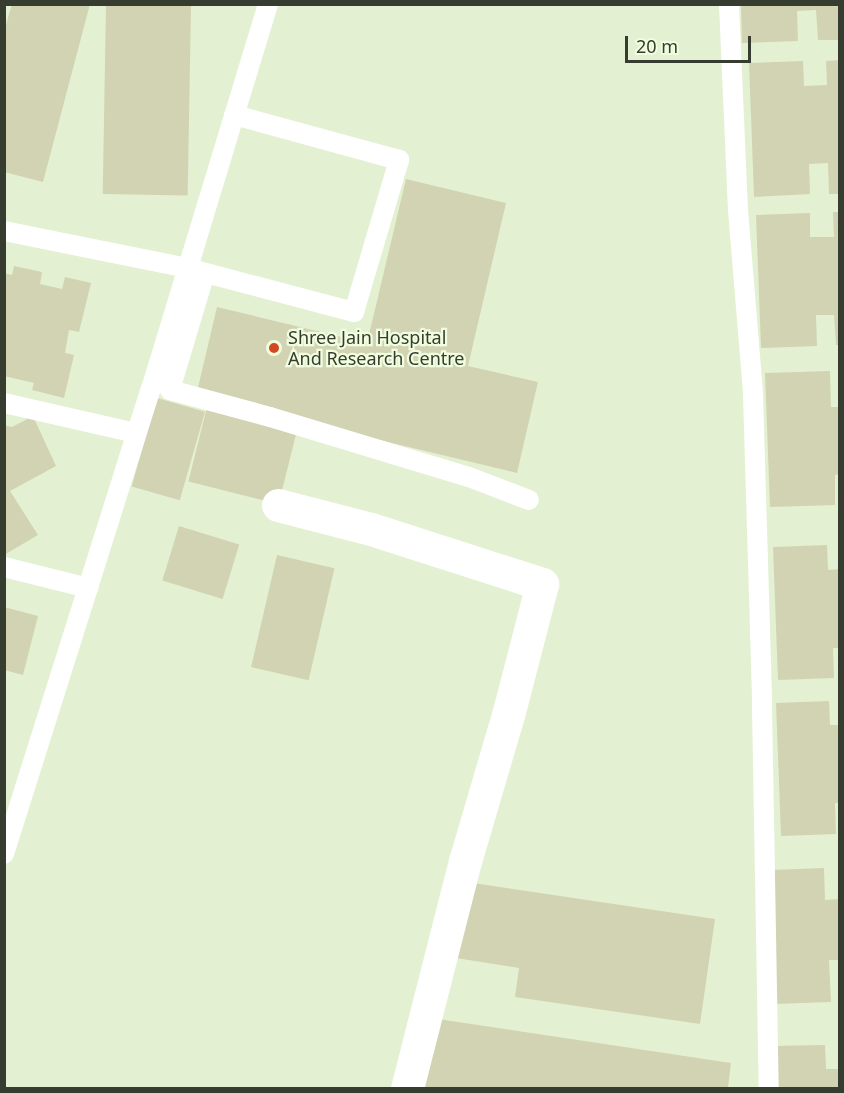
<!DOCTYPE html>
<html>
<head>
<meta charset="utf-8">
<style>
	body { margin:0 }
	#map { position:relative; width:844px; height:1093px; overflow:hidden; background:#e3f1d2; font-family:"Noto Sans",sans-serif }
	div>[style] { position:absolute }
	.building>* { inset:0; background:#d2d3b3; transform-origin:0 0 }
	.lane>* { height:20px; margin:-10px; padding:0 10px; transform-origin:10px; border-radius:10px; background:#fff }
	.street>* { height:33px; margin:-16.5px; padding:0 16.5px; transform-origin:16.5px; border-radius:16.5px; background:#fff }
	.dots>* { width:16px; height:16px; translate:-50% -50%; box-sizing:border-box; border:3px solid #f0fedf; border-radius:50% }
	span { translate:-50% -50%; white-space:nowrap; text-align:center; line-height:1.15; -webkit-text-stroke:4.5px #f0fedf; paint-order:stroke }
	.poi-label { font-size:18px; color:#373c30 }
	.left { translate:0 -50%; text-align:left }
	.frame { position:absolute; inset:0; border:6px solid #373c30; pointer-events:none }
	.scale { position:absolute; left:625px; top:36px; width:126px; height:27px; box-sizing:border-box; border:3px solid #373c30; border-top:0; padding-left:8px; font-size:18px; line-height:21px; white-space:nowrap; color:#373c30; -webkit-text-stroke:4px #f0fedf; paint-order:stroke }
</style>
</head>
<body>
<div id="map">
	<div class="building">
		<i style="clip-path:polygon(12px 4px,90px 4px,43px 182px,4px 172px,4px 31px)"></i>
		<i style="left:106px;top:4px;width:85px;height:190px;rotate:1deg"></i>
		<i style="clip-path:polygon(741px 4px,840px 4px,840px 40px,818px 40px,816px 10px,797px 11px,798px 41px,742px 43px)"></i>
		<i style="clip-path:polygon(840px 60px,840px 194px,829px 194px,828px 163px,809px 164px,810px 194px,754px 197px,749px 63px,803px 61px,804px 86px,827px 85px,826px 61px)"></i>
		<i style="clip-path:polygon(406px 179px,506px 203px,468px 366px,538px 382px,517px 473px,196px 396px,217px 307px,367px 343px)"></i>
		<i style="clip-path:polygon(833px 212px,840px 212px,840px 345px,836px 345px,834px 315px,816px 315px,817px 346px,761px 348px,756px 215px,810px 213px,810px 237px,834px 237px)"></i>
		<i style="clip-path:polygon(14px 266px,42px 272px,40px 284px,62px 289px,65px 277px,91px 283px,79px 332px,69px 330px,65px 353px,74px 355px,64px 398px,32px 390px,34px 383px,4px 376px,4px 273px,12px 275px)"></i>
		<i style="clip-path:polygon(830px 371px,831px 407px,840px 407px,840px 474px,835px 475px,835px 505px,770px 507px,765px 373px)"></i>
		<i style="left:157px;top:398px;width:50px;height:92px;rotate:16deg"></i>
		<i style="left:208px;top:403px;width:93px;height:81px;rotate:14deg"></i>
		<i style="clip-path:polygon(33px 416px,56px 466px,10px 491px,38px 535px,4px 555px,4px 425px,12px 427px)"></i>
		<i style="left:179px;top:526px;width:63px;height:57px;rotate:17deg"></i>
		<i style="clip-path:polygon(827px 545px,828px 570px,840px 569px,840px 648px,833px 648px,834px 678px,778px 680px,773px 547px)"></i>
		<i style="left:277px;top:555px;width:59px;height:115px;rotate:13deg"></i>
		<i style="clip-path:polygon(4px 607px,38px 616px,23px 675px,4px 670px)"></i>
		<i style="clip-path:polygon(829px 701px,830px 725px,840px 725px,840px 803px,835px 803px,836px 834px,781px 836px,776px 703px)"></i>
		<i style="clip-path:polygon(824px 868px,825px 900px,840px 899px,840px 960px,829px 960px,831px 1002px,774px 1004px,770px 870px)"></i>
		<i style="clip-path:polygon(466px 882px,715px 919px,700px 1024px,515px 997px,519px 968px,456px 958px)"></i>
		<i style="clip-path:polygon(431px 1018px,731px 1063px,728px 1088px,421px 1088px)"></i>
		<i style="clip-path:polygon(825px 1045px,826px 1069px,840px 1069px,840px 1088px,774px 1088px,772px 1046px)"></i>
	</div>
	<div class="lane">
		<i style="left:729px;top:4px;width:206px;rotate:87.5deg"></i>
		<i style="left:738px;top:210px;width:185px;rotate:85.3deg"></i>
		<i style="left:753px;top:394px;width:311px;rotate:88.3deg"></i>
		<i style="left:762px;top:705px;width:383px;rotate:89deg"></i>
		<i style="left:4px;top:231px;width:187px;rotate:11.4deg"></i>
		<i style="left:187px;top:268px;width:173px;rotate:14.8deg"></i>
		<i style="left:354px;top:312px;width:159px;rotate:-73.5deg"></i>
		<i style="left:399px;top:160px;width:171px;rotate:-164.7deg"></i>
		<i style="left:205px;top:273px;width:122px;rotate:106.7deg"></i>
		<i style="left:170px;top:390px;width:104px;rotate:15.1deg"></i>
		<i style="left:270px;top:417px;width:208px;rotate:16.8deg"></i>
		<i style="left:469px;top:477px;width:64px;rotate:21deg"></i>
		<i style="left:4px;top:403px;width:135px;rotate:12.8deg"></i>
		<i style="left:4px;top:567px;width:87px;rotate:14deg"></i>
		<i style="left:4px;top:854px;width:491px;rotate:-72.5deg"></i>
		<i style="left:152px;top:386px;width:399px;rotate:-73.1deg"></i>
	</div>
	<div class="street">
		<i style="left:278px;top:505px;width:96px;rotate:14.5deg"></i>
		<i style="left:371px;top:529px;width:180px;rotate:17.8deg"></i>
		<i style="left:542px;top:584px;width:135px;rotate:104.5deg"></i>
		<i style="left:508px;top:715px;width:152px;rotate:106.4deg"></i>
		<i style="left:465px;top:861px;width:234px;rotate:104.3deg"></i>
	</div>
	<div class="dots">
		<i style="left:274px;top:348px;background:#d14821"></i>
	</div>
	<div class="poi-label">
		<span class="left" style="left:288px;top:348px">Shree Jain Hospital<br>And Research Centre</span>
	</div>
	<div class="frame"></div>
	<div class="scale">20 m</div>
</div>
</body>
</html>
